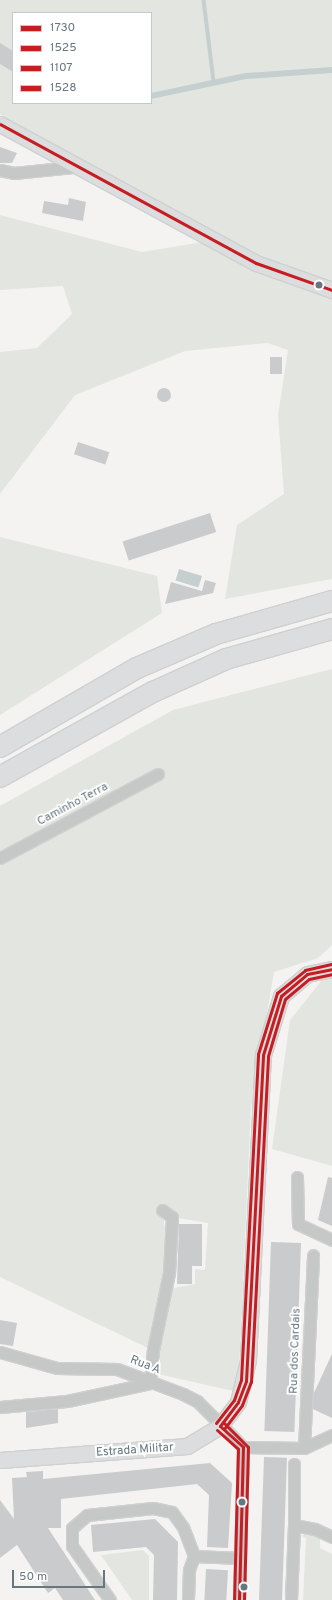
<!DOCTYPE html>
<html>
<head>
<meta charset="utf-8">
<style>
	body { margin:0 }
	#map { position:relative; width:332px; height:1600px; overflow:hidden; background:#f4f3f2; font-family:Overpass,sans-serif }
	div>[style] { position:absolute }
	.green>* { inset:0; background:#e3e5e0 }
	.water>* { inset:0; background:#c6cfd0; transform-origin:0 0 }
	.stream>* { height:3.5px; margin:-1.75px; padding:0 1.75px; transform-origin:1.75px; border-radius:1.75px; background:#c6cfd0 }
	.building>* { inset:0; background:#cacbcc; transform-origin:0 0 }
	.round { border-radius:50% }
	.roads { filter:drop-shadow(1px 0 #cfd0d0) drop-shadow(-1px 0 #cfd0d0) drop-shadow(0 1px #cfd0d0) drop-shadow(0 -1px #cfd0d0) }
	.street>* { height:11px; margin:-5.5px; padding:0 5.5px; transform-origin:5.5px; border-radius:5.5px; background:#c6c8c8 }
	.secondary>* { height:15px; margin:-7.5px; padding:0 7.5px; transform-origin:7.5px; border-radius:7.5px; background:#dcddde }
	.highway>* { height:20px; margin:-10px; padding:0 10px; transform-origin:10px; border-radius:10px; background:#dcddde }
	.bus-1>* { height:3px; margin:-1.5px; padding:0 1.5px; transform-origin:1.5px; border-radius:1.5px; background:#c61d23 }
	.bus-2>* { height:3px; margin:-1.5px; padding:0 1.5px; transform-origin:1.5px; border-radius:1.5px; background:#c61d23 }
	.bus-3>* { height:3px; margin:-1.5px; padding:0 1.5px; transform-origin:1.5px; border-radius:1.5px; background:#c61d23 }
	.bus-4>* { height:3px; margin:-1.5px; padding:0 1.5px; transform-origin:1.5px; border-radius:1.5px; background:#c61d23 }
	.dots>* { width:11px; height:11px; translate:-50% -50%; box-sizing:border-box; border:2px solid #fff; border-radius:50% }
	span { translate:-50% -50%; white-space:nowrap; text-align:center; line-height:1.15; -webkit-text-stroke:4px #fff; paint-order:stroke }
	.street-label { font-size:12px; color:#66777f }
	.legend { position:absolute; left:12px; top:12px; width:140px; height:92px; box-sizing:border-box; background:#fff; border:1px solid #c2c9cc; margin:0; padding:5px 7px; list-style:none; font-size:12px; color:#66777f }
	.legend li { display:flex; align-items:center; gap:8px; height:20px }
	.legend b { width:20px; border:1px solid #c2c9cc }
	.scale { position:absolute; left:12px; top:1570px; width:93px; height:18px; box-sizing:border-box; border:2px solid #66777f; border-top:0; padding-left:5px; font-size:12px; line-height:14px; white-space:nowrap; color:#66777f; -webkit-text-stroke:3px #fff; paint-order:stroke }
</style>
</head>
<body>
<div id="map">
	<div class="green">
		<i style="clip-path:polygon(evenodd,0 0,332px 0,332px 579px,225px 599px,237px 525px,284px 494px,278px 415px,288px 350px,267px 343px,185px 351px,75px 395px,0 494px,0 352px,37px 348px,72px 314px,63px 286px,0 290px,0 215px,142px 252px,228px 238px,79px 163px,0 114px,0 0,13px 13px,151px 13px,151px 103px,13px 103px,13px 13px)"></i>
		<i style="clip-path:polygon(0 537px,157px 576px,162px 613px,0 715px)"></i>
		<i style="clip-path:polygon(evenodd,332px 669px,332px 945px,318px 958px,274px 972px,251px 1107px,238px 1392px,149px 1372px,152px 1350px,0 1277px,0 806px,173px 710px,332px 669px,162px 1210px,172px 1217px,208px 1223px,205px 1270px,195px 1269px,195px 1284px,164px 1290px,170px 1261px,162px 1210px)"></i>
		<i style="clip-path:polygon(332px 979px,332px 1166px,272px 1149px,290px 1020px,322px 980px)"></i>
		<i style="clip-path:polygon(307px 1532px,320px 1537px,320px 1548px,332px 1554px,332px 1600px,303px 1600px,306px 1538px,302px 1536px)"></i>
		<i style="clip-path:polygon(143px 1550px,149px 1556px,149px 1600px,132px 1600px,101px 1555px)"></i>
	</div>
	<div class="water">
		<i style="clip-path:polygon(332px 67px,332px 73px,246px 79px,151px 99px,151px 93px,245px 73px)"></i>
		<i style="left:179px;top:569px;width:24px;height:12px;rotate:17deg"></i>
	</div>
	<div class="stream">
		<i style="left:204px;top:0;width:83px;rotate:83deg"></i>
	</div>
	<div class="building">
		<i style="clip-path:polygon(0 43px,13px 51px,13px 72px,0 64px)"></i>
		<i style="clip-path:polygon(0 147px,17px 153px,12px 163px,0 163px)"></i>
		<i style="clip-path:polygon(69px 198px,86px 202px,83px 221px,42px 213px,44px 201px,68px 205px)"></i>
		<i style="left:270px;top:357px;width:12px;height:17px"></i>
		<i class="round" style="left:157px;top:388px;width:14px;height:14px"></i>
		<i style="left:78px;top:442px;width:33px;height:13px;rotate:18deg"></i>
		<i style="left:210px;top:513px;width:20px;height:92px;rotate:72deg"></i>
		<i style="clip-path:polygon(205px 580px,216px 583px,213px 593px,165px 604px,171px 582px,202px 591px)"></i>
		<i style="clip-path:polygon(328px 1177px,332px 1178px,332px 1226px,318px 1220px)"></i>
		<i style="clip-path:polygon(179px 1224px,202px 1224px,202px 1266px,192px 1266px,192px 1284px,177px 1284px)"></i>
		<i style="left:271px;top:1242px;width:30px;height:189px;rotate:2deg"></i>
		<i style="clip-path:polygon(0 1320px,17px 1323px,13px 1346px,0 1344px)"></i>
		<i style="clip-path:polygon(332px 1354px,332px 1418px,313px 1409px,313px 1395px)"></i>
		<i style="clip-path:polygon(58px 1409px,58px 1423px,26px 1428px,26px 1412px)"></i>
		<i style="left:264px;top:1457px;width:23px;height:143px;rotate:2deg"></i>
		<i style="clip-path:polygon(210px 1463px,232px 1483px,228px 1548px,207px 1547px,209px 1495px,197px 1484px,61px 1499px,61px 1528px,48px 1528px,95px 1600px,63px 1600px,55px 1588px,48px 1593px,17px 1545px,0 1558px,0 1500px,14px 1519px,12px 1478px,27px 1477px,26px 1472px,43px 1471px,43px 1479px)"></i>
		<i style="clip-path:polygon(155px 1519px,178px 1542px,177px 1600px,153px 1600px,154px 1555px,146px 1547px,93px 1552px,91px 1525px)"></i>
		<i style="left:206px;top:1569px;width:22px;height:31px;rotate:3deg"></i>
	</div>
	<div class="roads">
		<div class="street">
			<i style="left:0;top:170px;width:14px;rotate:12deg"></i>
			<i style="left:14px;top:173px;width:59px;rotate:-5.8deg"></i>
			<i style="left:0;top:858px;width:179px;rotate:-28deg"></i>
			<i style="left:297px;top:1177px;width:47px;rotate:88.8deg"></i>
			<i style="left:298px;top:1224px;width:38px;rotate:25deg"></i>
			<i style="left:0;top:1352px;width:59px;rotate:15.7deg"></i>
			<i style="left:57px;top:1368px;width:60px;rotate:1deg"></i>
			<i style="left:117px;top:1369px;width:71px;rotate:20.7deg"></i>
			<i style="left:183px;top:1394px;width:16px;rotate:27deg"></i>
			<i style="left:197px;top:1401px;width:65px;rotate:45deg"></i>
			<i style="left:243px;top:1447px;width:153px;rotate:91.5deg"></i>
			<i style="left:0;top:1407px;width:67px;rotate:-5.1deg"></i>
			<i style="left:67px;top:1401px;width:85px;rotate:-12.2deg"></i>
			<i style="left:150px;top:1383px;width:33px;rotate:-85deg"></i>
			<i style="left:153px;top:1350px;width:79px;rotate:-78.3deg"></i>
			<i style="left:169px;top:1273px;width:56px;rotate:-86.9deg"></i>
			<i style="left:172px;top:1217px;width:12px;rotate:-145deg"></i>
			<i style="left:243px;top:1447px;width:61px;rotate:0.9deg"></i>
			<i style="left:304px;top:1448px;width:31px;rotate:-25deg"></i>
			<i style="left:304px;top:1448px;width:193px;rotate:-87.3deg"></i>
			<i style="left:294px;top:1525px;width:61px;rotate:-90deg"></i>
			<i style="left:194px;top:1556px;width:46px;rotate:2.5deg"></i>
			<i style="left:110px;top:1600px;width:66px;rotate:-125.1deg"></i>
			<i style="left:72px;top:1546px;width:18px;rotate:-90deg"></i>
			<i style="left:72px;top:1528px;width:20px;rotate:-41deg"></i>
			<i style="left:87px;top:1515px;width:66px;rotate:-6.1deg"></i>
			<i style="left:153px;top:1508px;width:19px;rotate:12deg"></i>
			<i style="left:172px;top:1512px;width:19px;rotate:54deg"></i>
			<i style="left:183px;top:1527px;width:31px;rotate:69deg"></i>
			<i style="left:194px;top:1556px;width:15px;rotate:110deg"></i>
			<i style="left:189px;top:1570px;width:30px;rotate:92deg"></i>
			<i style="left:291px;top:1600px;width:75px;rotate:-87.7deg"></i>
			<i style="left:294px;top:1525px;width:21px;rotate:11deg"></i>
			<i style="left:315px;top:1529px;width:19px;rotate:25deg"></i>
		</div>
		<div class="secondary">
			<i style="left:0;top:124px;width:291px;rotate:28.5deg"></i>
			<i style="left:256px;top:263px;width:81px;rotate:19.6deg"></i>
			<i style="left:0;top:1460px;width:188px;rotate:-4.3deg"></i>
			<i style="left:187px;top:1446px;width:39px;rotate:-31deg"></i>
			<i style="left:220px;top:1426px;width:30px;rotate:-53deg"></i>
			<i style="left:238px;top:1402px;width:43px;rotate:-76.6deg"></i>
			<i style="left:248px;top:1360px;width:305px;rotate:-87.2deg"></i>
			<i style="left:263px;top:1055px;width:62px;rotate:-73deg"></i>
			<i style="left:281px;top:996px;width:34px;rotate:-40deg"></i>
			<i style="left:307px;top:974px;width:25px;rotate:-11deg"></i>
		</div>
		<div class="highway">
			<i style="left:0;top:747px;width:158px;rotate:-30deg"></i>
			<i style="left:137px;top:668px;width:86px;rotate:-23.3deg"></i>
			<i style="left:216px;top:634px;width:121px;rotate:-15.9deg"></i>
			<i style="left:0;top:777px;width:175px;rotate:-29.1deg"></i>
			<i style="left:153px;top:692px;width:80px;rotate:-24.3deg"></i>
			<i style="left:226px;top:659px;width:110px;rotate:-15.8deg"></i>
		</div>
	</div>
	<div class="bus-1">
		<i style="left:220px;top:1426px;width:30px;rotate:-53deg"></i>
		<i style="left:238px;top:1402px;width:22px;rotate:-69deg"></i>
		<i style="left:246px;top:1381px;width:326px;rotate:-87deg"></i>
		<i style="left:263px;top:1055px;width:62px;rotate:-73deg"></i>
		<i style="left:281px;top:996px;width:34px;rotate:-40deg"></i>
		<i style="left:307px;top:974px;width:25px;rotate:-11deg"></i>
		<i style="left:220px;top:1426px;width:31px;rotate:42deg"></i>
		<i style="left:243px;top:1447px;width:153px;rotate:91.5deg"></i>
	</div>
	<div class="bus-2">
		<i style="left:0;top:124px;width:291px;rotate:28.5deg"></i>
		<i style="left:256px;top:263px;width:81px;rotate:19.6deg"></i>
	</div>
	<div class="bus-3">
		<i style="left:224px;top:1429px;width:30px;rotate:-53deg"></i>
		<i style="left:242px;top:1405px;width:25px;rotate:-69deg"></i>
		<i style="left:251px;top:1382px;width:326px;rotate:-87deg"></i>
		<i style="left:268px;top:1056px;width:59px;rotate:-73.4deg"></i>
		<i style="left:285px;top:999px;width:31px;rotate:-40deg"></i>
		<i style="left:309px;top:979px;width:24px;rotate:-12deg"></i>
		<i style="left:217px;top:1430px;width:28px;rotate:42deg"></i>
		<i style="left:238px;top:1449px;width:151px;rotate:91.5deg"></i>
	</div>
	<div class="bus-4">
		<i style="left:223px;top:1422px;width:35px;rotate:45deg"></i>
		<i style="left:248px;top:1447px;width:153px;rotate:91.5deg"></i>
		<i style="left:216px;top:1423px;width:29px;rotate:-52deg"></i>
		<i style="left:234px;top:1400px;width:21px;rotate:-71deg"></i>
		<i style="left:241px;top:1380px;width:326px;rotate:-87deg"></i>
		<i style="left:258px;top:1054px;width:64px;rotate:-72.7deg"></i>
		<i style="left:277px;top:993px;width:36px;rotate:-39deg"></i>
		<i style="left:305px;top:970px;width:27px;rotate:-13deg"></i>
	</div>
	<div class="dots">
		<i style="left:319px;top:285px;background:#66777f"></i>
		<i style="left:242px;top:1502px;background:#66777f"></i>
		<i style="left:244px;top:1587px;background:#66777f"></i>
	</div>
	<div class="street-label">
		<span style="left:73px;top:805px;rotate:-28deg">Caminho Terra</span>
		<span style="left:296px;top:1351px;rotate:-88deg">Rua dos Cardais</span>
		<span style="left:145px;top:1366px;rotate:21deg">Rua A</span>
		<span style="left:135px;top:1451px;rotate:-4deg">Estrada Militar</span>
	</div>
	<ul class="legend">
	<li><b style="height:5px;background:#c61d23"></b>1730</li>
	<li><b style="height:5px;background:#c61d23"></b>1525</li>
	<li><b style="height:5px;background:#c61d23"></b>1107</li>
	<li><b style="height:5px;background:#c61d23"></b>1528</li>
	</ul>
	<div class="scale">50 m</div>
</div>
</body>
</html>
